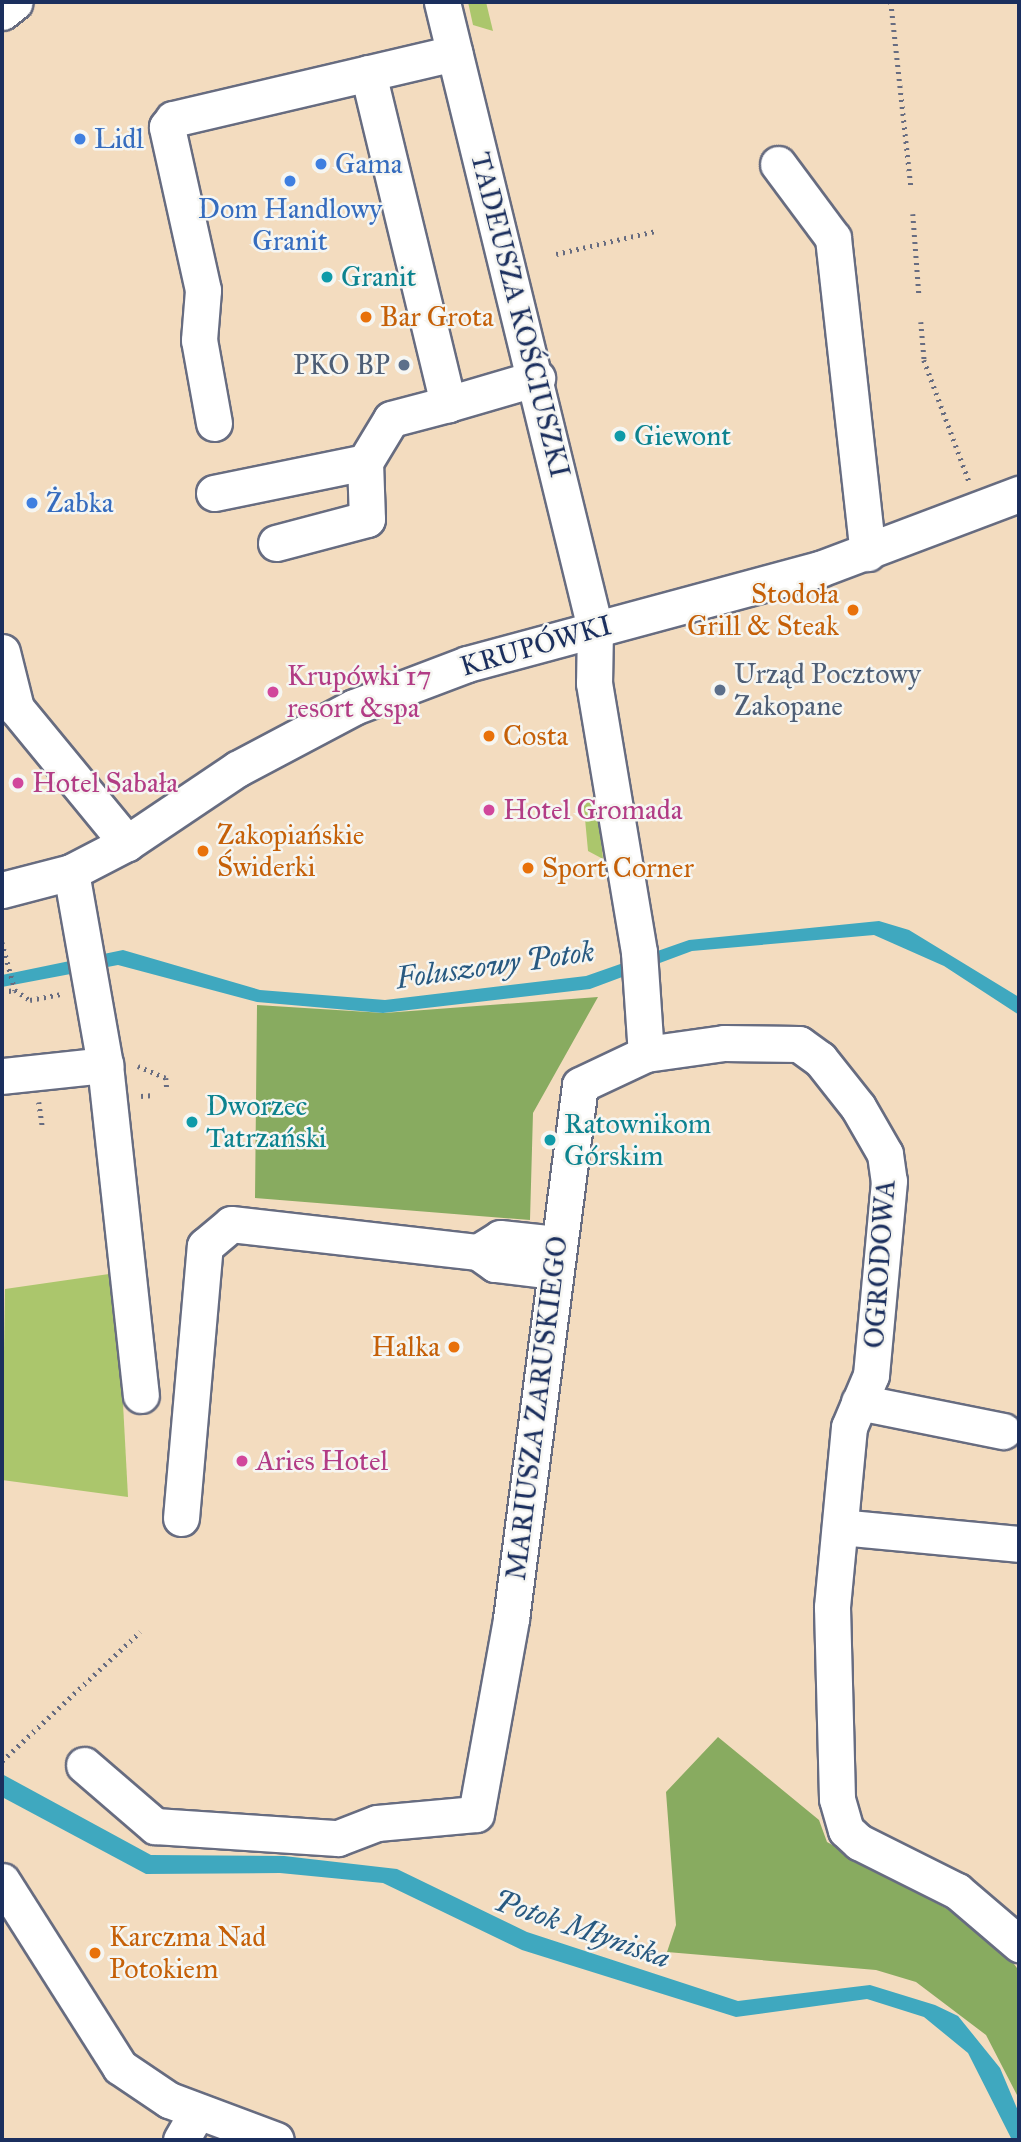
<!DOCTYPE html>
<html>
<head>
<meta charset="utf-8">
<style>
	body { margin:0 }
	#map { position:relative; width:1021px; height:2142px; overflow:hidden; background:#f3dcbf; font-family:"IM FELL Great Primer",serif }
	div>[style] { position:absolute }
	.green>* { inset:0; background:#abc66c }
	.forest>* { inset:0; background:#88ab60 }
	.water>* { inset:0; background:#3fa8bf }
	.path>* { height:4.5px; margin-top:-2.25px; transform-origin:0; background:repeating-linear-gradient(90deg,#676c80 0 2px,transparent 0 7px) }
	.roads { filter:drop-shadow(2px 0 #676c80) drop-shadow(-2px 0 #676c80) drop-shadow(0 2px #676c80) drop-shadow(0 -2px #676c80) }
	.minor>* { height:35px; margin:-17.5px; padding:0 17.5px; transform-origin:17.5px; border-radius:17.5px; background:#fff }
	.dots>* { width:19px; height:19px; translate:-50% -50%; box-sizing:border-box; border:4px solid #f6f6f2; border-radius:50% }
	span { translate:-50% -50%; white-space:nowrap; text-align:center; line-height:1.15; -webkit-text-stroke:5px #f6f6f2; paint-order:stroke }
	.shop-label { font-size:28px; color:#366cbe }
	.left { translate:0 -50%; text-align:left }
	.culture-label { font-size:28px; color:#0d838f }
	.street-label { font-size:28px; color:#1b2f5e }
	.food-label { font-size:28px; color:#c56008 }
	.right { translate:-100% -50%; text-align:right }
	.service-label { font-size:28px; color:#4e5e75 }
	.hotel-label { font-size:28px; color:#b23c85 }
	.water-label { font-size:30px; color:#285980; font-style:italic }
	.frame { position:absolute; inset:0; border:4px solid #1b2f5e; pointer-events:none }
</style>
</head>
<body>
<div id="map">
	<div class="green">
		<i style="clip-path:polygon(468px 2px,486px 2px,493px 31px,473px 25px)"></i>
		<i style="clip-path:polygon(583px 797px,597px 797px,603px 859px,588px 851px)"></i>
		<i style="clip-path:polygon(116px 1273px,128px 1497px,2px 1480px,5px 1289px)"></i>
	</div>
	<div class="forest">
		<i style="clip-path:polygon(598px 997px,533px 1113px,530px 1220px,255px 1198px,257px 1005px,384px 1013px)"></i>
		<i style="clip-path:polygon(718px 1737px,819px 1820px,827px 1842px,967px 1920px,1009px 1957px,1019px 1971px,1019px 2099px,986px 2035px,916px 1982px,876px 1970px,667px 1952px,676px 1925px,666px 1792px)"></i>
	</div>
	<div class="water">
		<i style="clip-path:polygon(879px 921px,909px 930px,1019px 997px,1019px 1015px,944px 966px,874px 935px,692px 951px,590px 989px,383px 1013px,257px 1002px,118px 965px,2px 987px,2px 975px,123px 950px,260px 990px,385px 1000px,586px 976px,689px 940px)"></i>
		<i style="clip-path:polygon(2px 1774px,151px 1855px,284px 1856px,397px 1869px,527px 1932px,738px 2001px,870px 1985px,935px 2005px,958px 2016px,1000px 2068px,1019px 2113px,1019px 2140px,1012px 2140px,968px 2053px,924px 2017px,867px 1999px,736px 2017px,522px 1950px,383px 1883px,280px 1873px,146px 1874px,2px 1797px)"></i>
	</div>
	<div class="path">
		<i style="left:891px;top:2px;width:184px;rotate:83.8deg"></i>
		<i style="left:913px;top:214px;width:80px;rotate:85.7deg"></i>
		<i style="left:556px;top:254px;width:103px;rotate:-13deg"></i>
		<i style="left:921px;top:322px;width:38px;rotate:85deg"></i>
		<i style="left:924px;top:360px;width:129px;rotate:69.6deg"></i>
		<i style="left:2px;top:942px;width:50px;rotate:74.8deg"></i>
		<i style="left:2px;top:992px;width:13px;rotate:-9deg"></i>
		<i style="left:15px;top:990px;width:18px;rotate:34deg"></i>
		<i style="left:30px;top:1000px;width:31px;rotate:-11deg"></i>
		<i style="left:138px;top:1066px;width:30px;rotate:23deg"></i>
		<i style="left:166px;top:1078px;width:11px;rotate:85deg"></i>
		<i style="left:141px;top:1096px;width:13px;rotate:-4deg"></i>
		<i style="left:39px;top:1102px;width:27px;rotate:82deg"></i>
		<i style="left:2px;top:1761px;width:189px;rotate:-43.1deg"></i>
	</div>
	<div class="roads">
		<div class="minor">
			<i style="left:442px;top:2px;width:644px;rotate:76.27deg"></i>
			<i style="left:595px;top:628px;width:55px;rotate:91deg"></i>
			<i style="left:594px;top:683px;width:273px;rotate:80.5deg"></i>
			<i style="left:639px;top:952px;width:102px;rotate:86.1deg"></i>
			<i style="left:2px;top:12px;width:16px;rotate:-38deg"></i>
			<i style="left:368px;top:73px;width:341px;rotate:76.4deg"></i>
			<i style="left:448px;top:404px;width:93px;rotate:-16.3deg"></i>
			<i style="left:778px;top:164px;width:92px;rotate:53.4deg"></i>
			<i style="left:833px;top:238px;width:317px;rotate:83.7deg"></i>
			<i style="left:214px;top:423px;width:84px;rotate:-100.2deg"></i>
			<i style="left:199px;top:340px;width:50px;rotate:-85.4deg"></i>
			<i style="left:203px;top:290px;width:167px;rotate:-102.5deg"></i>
			<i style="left:167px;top:127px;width:10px;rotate:-53deg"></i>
			<i style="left:173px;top:119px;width:289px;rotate:-13.2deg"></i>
			<i style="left:214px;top:493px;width:154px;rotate:-11.6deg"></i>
			<i style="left:365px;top:462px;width:50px;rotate:-58.8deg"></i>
			<i style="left:391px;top:419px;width:59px;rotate:-14.7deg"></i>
			<i style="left:276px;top:543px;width:94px;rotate:-14.8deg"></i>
			<i style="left:367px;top:519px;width:57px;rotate:-92deg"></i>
			<i style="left:2px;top:652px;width:58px;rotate:76deg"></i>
			<i style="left:16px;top:708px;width:175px;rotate:50.6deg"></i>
			<i style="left:71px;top:872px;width:196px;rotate:80deg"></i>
			<i style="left:105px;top:1065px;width:332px;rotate:83.8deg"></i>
			<i style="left:2px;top:890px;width:71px;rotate:-14.6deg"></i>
			<i style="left:71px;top:872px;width:63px;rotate:-27.4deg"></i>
			<i style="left:127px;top:843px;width:133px;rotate:-33.9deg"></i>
			<i style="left:237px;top:769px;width:132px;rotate:-27.9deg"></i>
			<i style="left:354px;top:707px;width:121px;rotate:-20.8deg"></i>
			<i style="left:467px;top:664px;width:366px;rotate:-15.1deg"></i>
			<i style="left:820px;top:569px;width:213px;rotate:-20.7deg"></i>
			<i style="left:2px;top:1076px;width:104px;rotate:-6.1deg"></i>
			<i style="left:478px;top:1252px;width:26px;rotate:-32deg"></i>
			<i style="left:500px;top:1238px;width:57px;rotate:6deg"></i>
			<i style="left:859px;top:1402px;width:147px;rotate:11.4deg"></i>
			<i style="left:181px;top:1518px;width:273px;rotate:-85deg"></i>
			<i style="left:205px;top:1246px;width:34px;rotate:-40deg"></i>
			<i style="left:231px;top:1224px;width:249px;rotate:6.5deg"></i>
			<i style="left:478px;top:1252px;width:21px;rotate:35deg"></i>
			<i style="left:495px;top:1264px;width:58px;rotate:6.9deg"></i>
			<i style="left:840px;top:1527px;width:180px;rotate:5.4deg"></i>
			<i style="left:84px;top:1765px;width:94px;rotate:40.7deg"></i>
			<i style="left:155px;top:1826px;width:183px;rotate:3.8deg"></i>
			<i style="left:338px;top:1838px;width:42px;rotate:-21deg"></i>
			<i style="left:377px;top:1823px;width:99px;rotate:-5.2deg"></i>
			<i style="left:476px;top:1814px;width:198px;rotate:-79.8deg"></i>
			<i style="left:511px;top:1619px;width:538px;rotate:-82.64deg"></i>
			<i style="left:580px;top:1085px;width:73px;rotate:-25.2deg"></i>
			<i style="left:646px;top:1054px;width:79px;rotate:-8deg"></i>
			<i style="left:724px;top:1043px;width:75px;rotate:0.8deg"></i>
			<i style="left:799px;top:1044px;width:26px;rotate:36deg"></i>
			<i style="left:820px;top:1059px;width:61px;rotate:51.6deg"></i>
			<i style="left:858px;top:1107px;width:54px;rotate:60.1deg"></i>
			<i style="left:885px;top:1154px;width:27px;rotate:82deg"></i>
			<i style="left:889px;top:1181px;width:195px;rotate:95.3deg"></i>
			<i style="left:871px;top:1375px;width:56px;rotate:112.9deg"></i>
			<i style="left:849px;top:1427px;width:181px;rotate:95.4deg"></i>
			<i style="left:832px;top:1607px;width:192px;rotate:88.5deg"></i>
			<i style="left:837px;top:1799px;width:32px;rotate:74deg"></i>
			<i style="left:846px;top:1830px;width:18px;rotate:43deg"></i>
			<i style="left:859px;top:1842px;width:110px;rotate:26.6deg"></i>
			<i style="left:957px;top:1891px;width:82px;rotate:40.5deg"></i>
			<i style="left:2px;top:1881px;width:220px;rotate:57.6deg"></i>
			<i style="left:120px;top:2067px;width:59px;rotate:34deg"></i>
			<i style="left:169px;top:2100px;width:114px;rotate:20.5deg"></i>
			<i style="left:181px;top:2140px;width:32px;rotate:-60deg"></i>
		</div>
	</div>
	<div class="dots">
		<i style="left:80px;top:139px;background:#3f7fe0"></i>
		<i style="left:321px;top:164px;background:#3f7fe0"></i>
		<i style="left:290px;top:181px;background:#3f7fe0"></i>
		<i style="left:327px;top:277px;background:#0f9aa8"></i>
		<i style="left:366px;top:317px;background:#e8710a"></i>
		<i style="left:404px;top:365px;background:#5c6f8a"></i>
		<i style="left:620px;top:436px;background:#0f9aa8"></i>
		<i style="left:32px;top:503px;background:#3f7fe0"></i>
		<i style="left:853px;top:610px;background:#e8710a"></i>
		<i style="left:720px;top:690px;background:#5c6f8a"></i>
		<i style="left:273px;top:692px;background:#d1479c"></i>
		<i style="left:489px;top:736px;background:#e8710a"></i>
		<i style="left:18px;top:783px;background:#d1479c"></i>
		<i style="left:489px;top:810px;background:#d1479c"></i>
		<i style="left:203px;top:851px;background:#e8710a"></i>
		<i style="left:528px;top:868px;background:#e8710a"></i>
		<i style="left:192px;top:1122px;background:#0f9aa8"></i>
		<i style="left:550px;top:1140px;background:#0f9aa8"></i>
		<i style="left:454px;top:1347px;background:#e8710a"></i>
		<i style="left:242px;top:1461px;background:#d1479c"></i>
		<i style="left:95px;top:1953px;background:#e8710a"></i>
	</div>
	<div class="shop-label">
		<span class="left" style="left:94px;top:139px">Lidl</span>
		<span class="left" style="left:335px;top:164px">Gama</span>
		<span style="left:290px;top:225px">Dom Handlowy<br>Granit</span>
		<span class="left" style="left:46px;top:503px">Żabka</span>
	</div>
	<div class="culture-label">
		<span class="left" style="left:341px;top:277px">Granit</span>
		<span class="left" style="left:634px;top:436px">Giewont</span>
		<span class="left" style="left:206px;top:1122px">Dworzec<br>Tatrzański</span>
		<span class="left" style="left:564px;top:1140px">Ratownikom<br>Górskim</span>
	</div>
	<div class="street-label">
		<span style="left:520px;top:315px;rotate:76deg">TADEUSZA KOŚCIUSZKI</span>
		<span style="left:536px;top:646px;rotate:-16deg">KRUPÓWKI</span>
		<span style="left:880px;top:1264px;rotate:-86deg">OGRODOWA</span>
		<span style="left:537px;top:1408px;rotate:-83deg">MARIUSZA ZARUSKIEGO</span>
	</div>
	<div class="food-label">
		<span class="left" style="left:380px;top:317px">Bar Grota</span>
		<span class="right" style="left:839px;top:610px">Stodoła<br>Grill &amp; Steak</span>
		<span class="left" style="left:503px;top:736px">Costa</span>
		<span class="left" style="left:217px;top:851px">Zakopiańskie<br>Świderki</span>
		<span class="left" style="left:542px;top:868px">Sport Corner</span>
		<span class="right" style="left:440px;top:1347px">Halka</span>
		<span class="left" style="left:109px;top:1953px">Karczma Nad<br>Potokiem</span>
	</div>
	<div class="service-label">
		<span class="right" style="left:390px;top:365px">PKO BP</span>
		<span class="left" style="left:734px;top:690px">Urząd Pocztowy<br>Zakopane</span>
	</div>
	<div class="hotel-label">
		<span class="left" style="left:287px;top:692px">Krupówki 17<br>resort &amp;spa</span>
		<span class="left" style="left:32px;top:783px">Hotel Sabała</span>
		<span class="left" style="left:503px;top:810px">Hotel Gromada</span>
		<span class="left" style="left:256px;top:1461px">Aries Hotel</span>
	</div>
	<div class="water-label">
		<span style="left:495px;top:965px;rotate:-8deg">Foluszowy Potok</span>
		<span style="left:582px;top:1929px;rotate:19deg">Potok Młyniska</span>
	</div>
	<div class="frame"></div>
</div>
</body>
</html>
